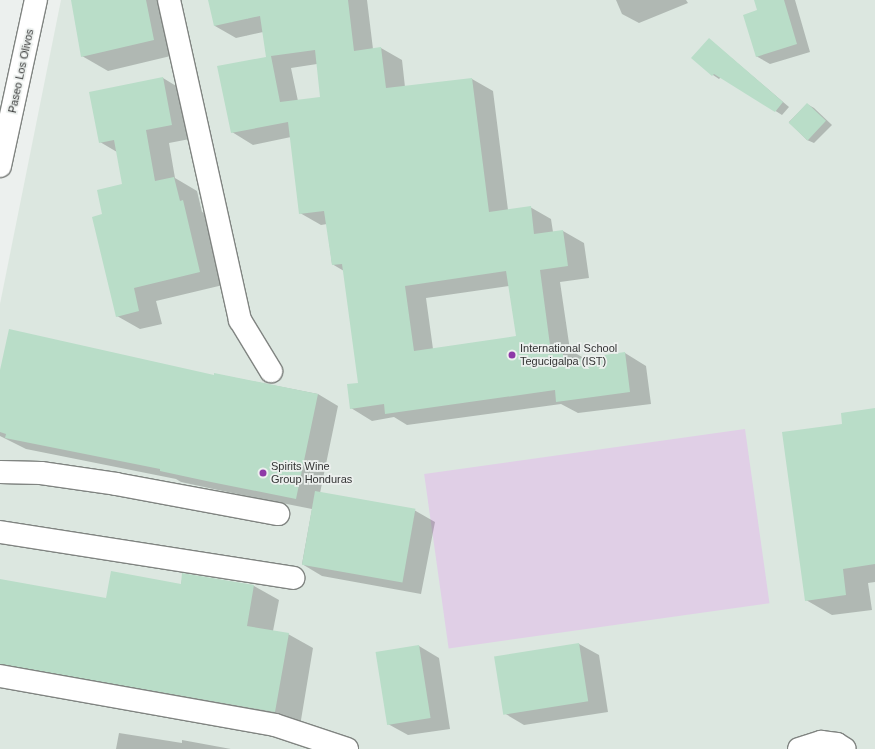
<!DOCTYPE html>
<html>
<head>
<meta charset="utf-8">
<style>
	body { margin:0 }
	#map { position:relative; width:875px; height:749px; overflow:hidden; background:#ecf0ee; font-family:Arial,sans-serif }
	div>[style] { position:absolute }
	.built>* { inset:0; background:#dce7e0 }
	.green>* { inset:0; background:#e0cfe6; transform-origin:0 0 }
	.shadow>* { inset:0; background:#0003 }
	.building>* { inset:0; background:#b9ddc8; transform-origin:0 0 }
	.roads { filter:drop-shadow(1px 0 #808481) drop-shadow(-1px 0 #808481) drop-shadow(0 1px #808481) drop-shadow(0 -1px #808481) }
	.minor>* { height:22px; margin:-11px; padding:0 11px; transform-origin:11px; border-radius:11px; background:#fff }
	.dots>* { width:11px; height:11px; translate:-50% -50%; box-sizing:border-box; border:2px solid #ecf0ee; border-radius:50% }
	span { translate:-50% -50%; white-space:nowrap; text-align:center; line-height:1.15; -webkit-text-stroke:3.5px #ecf0ee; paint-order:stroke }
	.street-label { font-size:11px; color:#333434 }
	.poi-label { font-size:11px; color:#333434 }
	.left { translate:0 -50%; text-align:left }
</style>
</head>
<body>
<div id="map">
	<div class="built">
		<i style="clip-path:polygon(61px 0,875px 0,875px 749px,0 749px,0 304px)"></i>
	</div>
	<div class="green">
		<i style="left:745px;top:429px;width:176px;height:324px;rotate:82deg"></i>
	</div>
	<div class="shadow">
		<i style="clip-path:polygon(73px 0,168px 0,179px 54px,108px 71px,82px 56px)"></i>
		<i style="clip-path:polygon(evenodd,209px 0,367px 0,373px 49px,381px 48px,402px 60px,405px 87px,472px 79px,493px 91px,508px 210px,530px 207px,551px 219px,553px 232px,563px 231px,584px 243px,589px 278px,560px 282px,570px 350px,582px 357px,582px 359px,625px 353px,646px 366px,651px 404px,578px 413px,561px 404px,407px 425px,394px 417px,372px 421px,351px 408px,359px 383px,344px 271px,332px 264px,327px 224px,321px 225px,300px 213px,291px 137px,253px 145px,232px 132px,267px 58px,263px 32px,236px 38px,215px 26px,209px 0,317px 64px,322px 98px,298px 101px,291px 68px,317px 64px,209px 0,509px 286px,517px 337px,433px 349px,426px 298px,509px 286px)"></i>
		<i style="clip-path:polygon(616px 0,686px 0,688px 3px,639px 23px,622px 14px)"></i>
		<i style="clip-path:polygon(755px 0,795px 0,810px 52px,770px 64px,756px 56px,758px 11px)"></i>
		<i style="clip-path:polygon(709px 39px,789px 107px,782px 115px,721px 77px,719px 79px,713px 75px)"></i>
		<i style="clip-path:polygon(163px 78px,186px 92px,195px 138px,169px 143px,175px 178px,197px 191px,202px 212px,206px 214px,223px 285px,156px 301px,162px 324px,140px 329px,117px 316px,103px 215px,123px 185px,117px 152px,100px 142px)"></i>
		<i style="clip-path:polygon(807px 104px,814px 108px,832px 125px,814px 143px,807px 140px,789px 122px)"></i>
		<i style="clip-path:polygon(215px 374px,318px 394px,338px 406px,320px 493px,414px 510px,435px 522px,421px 594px,322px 576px,302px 564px,312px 509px,232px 493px,181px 482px,176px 479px,26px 449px,0 436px,0 375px,215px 376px)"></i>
		<i style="clip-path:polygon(875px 409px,875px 582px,868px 583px,872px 610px,832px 615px,806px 600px,843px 425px)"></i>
		<i style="clip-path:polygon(183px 574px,254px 586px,279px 600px,273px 631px,288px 634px,313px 648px,300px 726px,0 673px,0 580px,107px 600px,181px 585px)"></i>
		<i style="clip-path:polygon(579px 644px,599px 655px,608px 712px,524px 725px,504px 713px)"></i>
		<i style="clip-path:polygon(419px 646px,439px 658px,450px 729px,408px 735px,388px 724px)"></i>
		<i style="clip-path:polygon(119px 733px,182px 743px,182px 740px,231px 749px,116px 749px)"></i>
	</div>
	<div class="building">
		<i style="clip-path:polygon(71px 0,146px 0,154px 40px,81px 57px)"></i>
		<i style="clip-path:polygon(evenodd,208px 0,348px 0,354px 51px,381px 47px,386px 88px,472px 78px,489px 212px,531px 206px,534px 234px,563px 230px,568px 266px,540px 270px,550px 345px,561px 343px,564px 361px,625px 352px,630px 392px,556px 402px,555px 390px,385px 414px,384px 404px,350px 409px,347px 384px,358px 383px,342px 264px,332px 265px,324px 211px,299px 214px,288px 122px,231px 133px,217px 66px,266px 57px,260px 16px,214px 26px,208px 0,315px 50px,320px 97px,280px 102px,271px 56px,315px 50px,208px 0,506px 271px,516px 336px,414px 351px,405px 286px,506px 271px)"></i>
		<i style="clip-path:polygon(754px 0,784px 0,797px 44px,756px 57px,743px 15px,757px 10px)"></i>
		<i style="clip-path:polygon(709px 38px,783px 102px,775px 112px,714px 74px,712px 76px,691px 58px)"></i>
		<i style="clip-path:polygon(163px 77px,172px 125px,146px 130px,155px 181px,174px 177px,180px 201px,183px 200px,200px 272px,134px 288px,139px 311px,116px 317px,92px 217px,102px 214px,97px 190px,122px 184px,114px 140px,99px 143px,89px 92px)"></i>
		<i style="left:807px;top:103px;width:26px;height:27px;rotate:43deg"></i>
		<i style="clip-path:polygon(9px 329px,214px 375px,214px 373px,318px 394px,296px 499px,211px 482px,160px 471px,160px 469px,5px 438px,6px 434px,0 432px,0 370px)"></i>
		<i style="clip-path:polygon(875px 408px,875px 564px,843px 569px,846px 595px,805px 601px,782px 432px,842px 424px,841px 413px)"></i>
		<i style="left:315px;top:491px;width:102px;height:75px;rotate:10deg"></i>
		<i style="clip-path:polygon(111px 571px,181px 584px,182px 573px,254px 585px,247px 626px,289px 633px,275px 712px,0 664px,0 579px,106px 598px)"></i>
		<i style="left:579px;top:643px;width:59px;height:86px;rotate:81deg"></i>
		<i style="left:419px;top:645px;width:74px;height:44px;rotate:81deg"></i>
	</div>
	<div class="roads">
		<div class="minor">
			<i style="left:169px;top:0;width:328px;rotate:77.5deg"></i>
			<i style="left:240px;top:320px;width:60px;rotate:58.7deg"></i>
			<i style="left:0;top:166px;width:170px;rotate:-77.8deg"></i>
			<i style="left:0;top:472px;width:41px;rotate:1.4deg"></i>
			<i style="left:41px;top:473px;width:76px;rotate:8.3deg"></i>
			<i style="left:116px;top:484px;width:165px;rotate:10.5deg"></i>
			<i style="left:0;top:532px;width:297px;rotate:8.9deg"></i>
			<i style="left:0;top:676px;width:279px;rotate:10.1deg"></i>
			<i style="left:275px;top:725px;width:76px;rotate:18.4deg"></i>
			<i style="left:799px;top:749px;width:23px;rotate:-18deg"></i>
			<i style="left:821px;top:742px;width:16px;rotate:7deg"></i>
			<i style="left:837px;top:744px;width:9px;rotate:32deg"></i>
		</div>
	</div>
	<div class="dots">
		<i style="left:512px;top:355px;background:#8e39a7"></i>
		<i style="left:263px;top:473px;background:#8e39a7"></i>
	</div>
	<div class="street-label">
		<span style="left:21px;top:71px;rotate:-78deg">Paseo Los Olivos</span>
	</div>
	<div class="poi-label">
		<span class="left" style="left:520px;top:355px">International School<br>Tegucigalpa (IST)</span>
		<span class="left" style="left:271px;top:473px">Spirits Wine<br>Group Honduras</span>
	</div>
</div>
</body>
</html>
